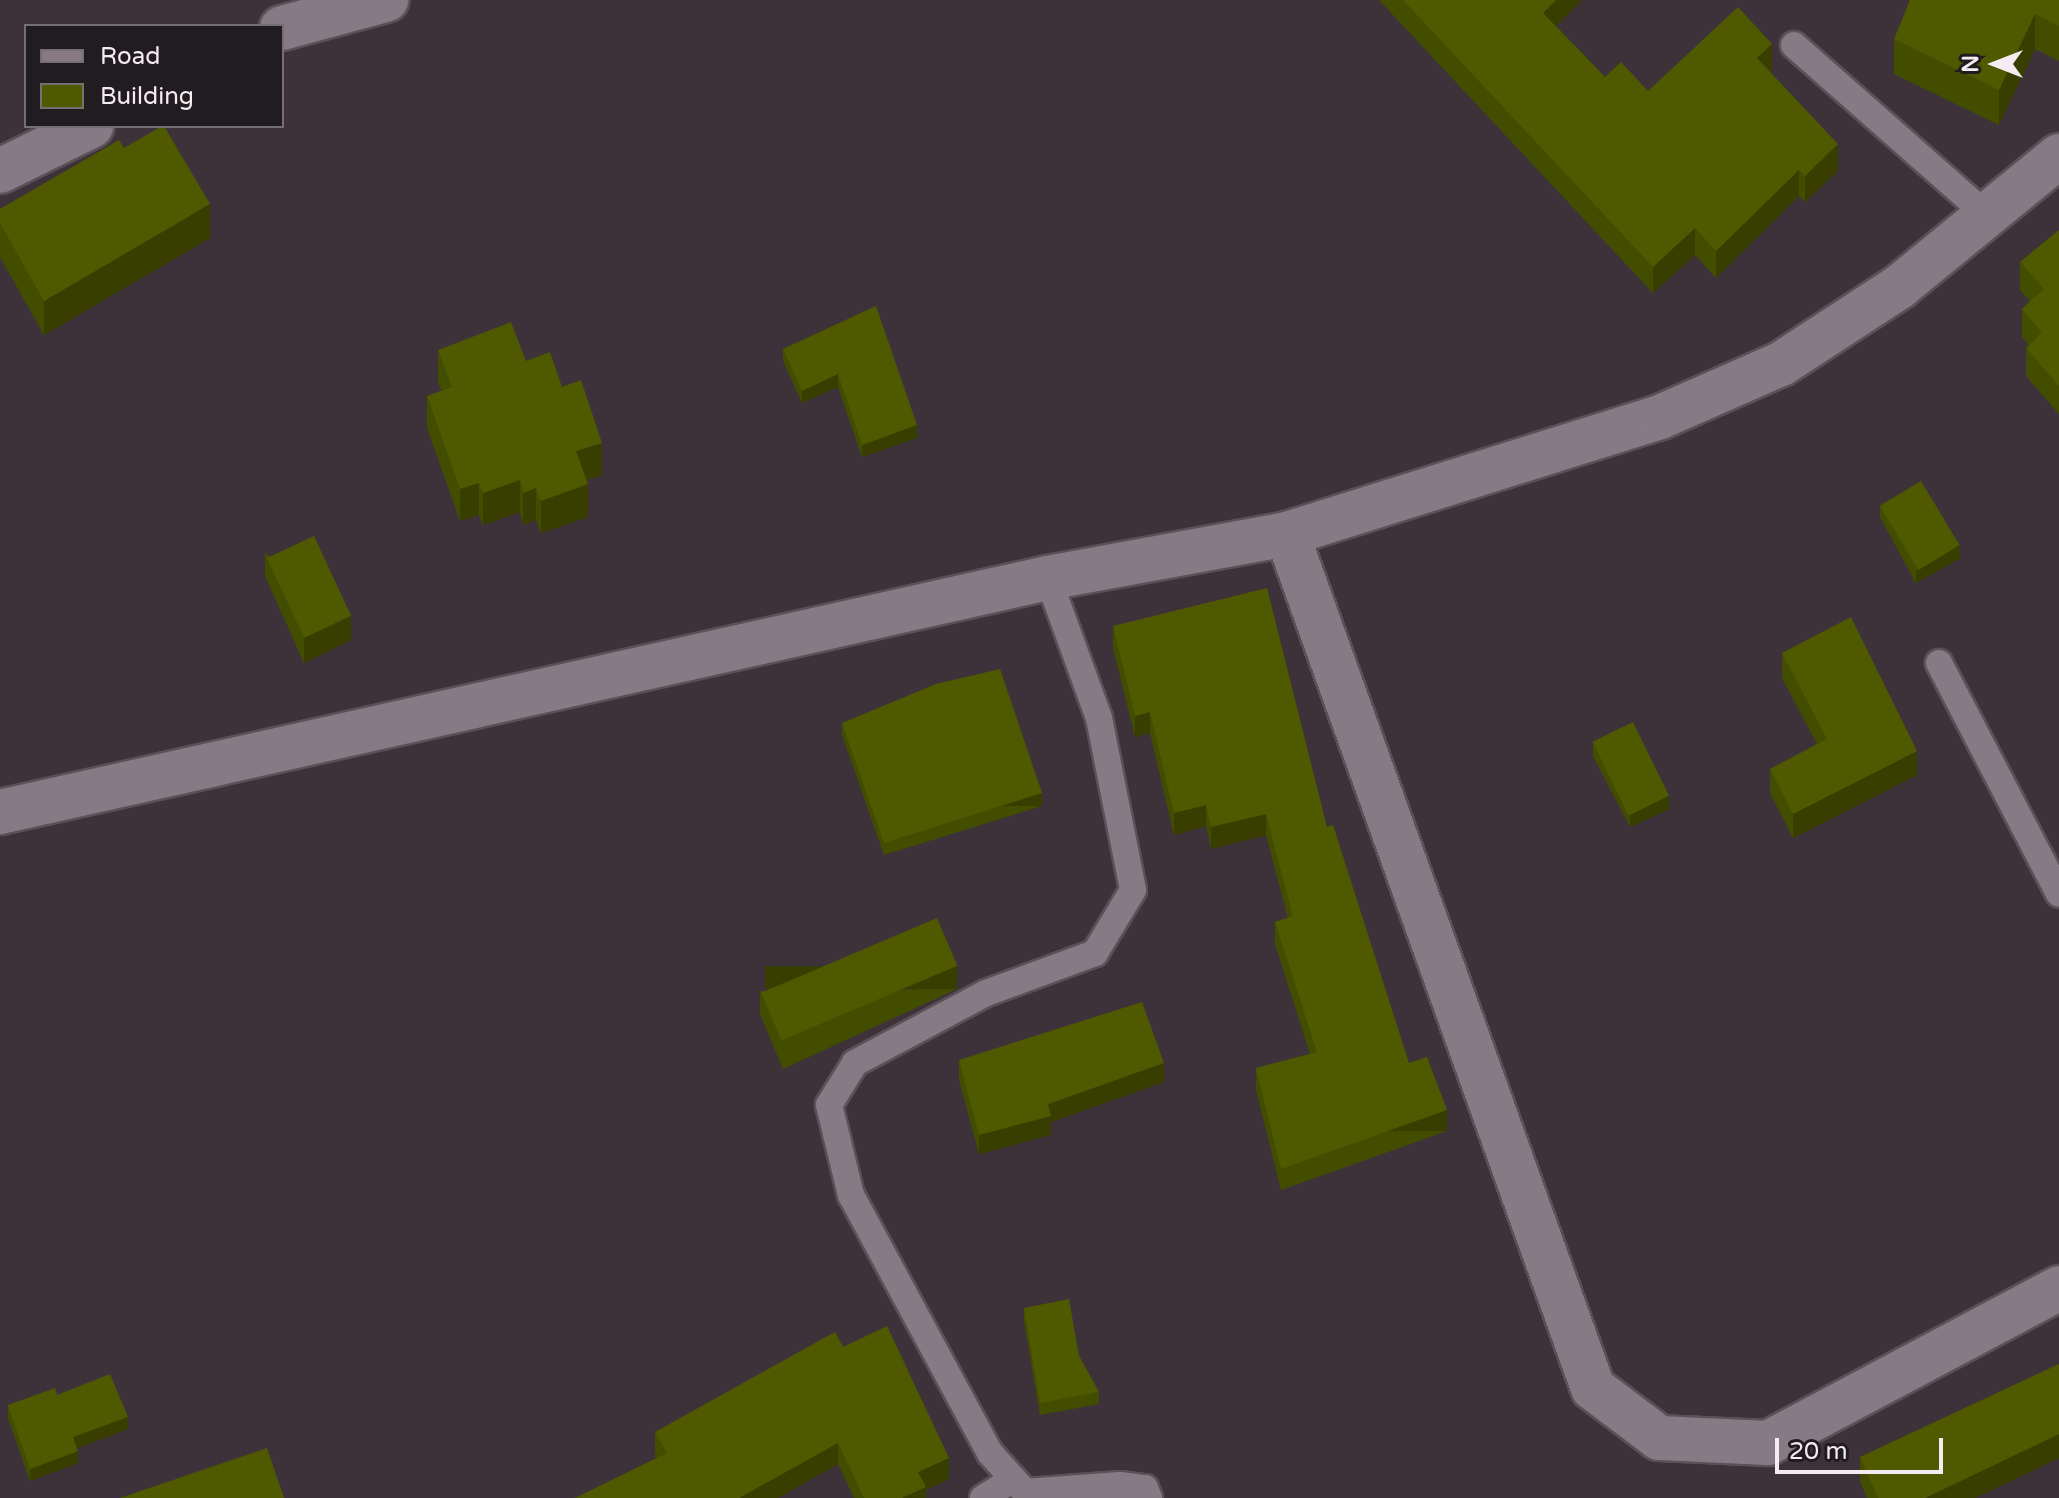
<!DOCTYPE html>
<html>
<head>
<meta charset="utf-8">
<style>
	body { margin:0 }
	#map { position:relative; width:2059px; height:1498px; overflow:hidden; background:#3e323a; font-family:"Varela Round",sans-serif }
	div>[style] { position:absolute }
	.roads { filter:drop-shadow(2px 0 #5a5157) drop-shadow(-2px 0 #5a5157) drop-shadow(0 2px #5a5157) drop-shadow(0 -2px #5a5157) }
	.service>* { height:26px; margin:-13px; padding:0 13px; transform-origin:13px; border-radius:13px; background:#887a84 }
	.minor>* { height:44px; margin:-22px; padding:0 22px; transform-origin:22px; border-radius:22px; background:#887a84 }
	.wall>* { inset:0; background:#434d00 }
	.shaded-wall>* { inset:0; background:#373e00; transform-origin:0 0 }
	.building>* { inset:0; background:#4e5900; transform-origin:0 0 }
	span { translate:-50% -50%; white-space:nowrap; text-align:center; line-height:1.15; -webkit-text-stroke:6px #211c1f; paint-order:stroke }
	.legend { position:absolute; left:24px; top:24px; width:260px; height:104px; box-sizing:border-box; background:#211c1f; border:2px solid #756f73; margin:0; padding:10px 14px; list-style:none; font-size:24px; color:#f4ecf1 }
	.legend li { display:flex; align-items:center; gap:16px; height:40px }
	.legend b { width:40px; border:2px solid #756f73 }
	.north { position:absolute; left:1955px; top:24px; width:80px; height:80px; -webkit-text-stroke:6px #211c1f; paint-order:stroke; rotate:270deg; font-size:22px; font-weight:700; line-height:32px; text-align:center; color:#f4ecf1 }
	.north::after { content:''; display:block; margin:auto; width:28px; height:36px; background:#f4ecf1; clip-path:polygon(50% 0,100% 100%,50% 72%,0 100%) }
	.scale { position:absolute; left:1775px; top:1438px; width:168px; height:36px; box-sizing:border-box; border:4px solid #f4ecf1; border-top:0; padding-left:10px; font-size:24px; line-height:28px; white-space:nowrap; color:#f4ecf1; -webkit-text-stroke:6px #211c1f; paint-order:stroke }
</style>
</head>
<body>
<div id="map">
	<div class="roads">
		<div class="service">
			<i style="left:1794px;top:45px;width:259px;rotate:41.4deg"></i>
			<i style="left:1048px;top:578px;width:149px;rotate:70deg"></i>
			<i style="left:1099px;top:718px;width:175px;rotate:78.8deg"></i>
			<i style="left:1133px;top:890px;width:74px;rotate:121.1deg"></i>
			<i style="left:1095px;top:953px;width:116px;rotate:159.8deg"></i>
			<i style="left:986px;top:993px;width:149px;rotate:151.9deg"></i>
			<i style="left:855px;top:1063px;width:49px;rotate:121.8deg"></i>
			<i style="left:829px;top:1105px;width:93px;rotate:76.3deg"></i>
			<i style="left:851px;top:1195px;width:293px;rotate:61.7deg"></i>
			<i style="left:990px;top:1453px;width:52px;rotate:48.1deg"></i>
			<i style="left:1025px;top:1492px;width:95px;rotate:-4.2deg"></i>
			<i style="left:1120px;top:1485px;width:25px;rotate:7deg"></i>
			<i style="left:1145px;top:1488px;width:11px;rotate:68deg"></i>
			<i style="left:1939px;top:663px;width:260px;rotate:62.5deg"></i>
			<i style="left:983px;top:1498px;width:36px;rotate:-32deg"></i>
		</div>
		<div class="minor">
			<i style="left:282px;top:28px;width:108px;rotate:-15.1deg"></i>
			<i style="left:0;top:171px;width:102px;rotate:-26.3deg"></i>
			<i style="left:1287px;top:534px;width:907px;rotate:70.29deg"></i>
			<i style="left:1593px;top:1388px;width:83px;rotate:37.1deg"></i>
			<i style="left:1659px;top:1438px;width:109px;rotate:2.6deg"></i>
			<i style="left:1768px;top:1443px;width:330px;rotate:-28deg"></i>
			<i style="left:0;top:812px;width:1074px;rotate:-12.59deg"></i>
			<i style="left:1048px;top:578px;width:243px;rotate:-10.4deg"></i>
			<i style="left:1287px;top:534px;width:391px;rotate:-17.4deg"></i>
			<i style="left:1660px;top:417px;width:132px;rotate:-23.7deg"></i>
			<i style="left:1781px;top:364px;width:141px;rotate:-33.1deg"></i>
			<i style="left:1899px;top:287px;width:207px;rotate:-39.3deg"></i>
		</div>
	</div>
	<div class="wall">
		<i style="clip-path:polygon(1379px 0,1582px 0,1556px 26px,1605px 77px,1648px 91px,1772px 70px,1770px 72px,1838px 171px,1805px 202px,1799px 196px,1716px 278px,1695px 255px,1653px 293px)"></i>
		<i style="clip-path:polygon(2059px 0,2059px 61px,2035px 49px,1999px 125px,1894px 74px,1894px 39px)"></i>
		<i style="clip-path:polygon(124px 148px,210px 238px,44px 335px,0 257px,0 209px)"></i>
		<i style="clip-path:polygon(2059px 230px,2059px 414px,2026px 376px,2026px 348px,2029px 345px,2022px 337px,2022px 309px,2030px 301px,2020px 290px,2020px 262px)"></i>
		<i style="clip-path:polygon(876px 306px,917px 438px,862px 457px,838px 387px,802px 403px,783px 361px,783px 349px)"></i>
		<i style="clip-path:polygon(438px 350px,526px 361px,562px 387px,602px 475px,586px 480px,588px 517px,541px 533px,536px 520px,523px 525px,520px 512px,483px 525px,479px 515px,460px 521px,427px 428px,427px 396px,442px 391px,438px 383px)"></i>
		<i style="clip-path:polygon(1880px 505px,1960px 558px,1916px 583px,1880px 517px)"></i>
		<i style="clip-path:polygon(265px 552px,351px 640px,304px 663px,265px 576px)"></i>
		<i style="clip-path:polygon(1113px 626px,1327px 827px,1409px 1063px,1447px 1131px,1281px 1190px,1256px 1090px,1256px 1068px,1310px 1054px,1275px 944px,1275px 922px,1288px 918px,1266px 835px,1211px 849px,1206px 826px,1174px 835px,1150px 733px,1135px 737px,1113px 648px)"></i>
		<i style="clip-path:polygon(1782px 653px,1917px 775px,1793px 838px,1770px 793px,1770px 769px,1817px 744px,1782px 678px)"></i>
		<i style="clip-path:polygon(842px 723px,1042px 806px,884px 855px,842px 735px)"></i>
		<i style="clip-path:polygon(1593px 743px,1669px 809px,1630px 827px,1593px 756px)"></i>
		<i style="clip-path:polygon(957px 989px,783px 1069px,760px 1014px,760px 991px)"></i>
		<i style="clip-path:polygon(959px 1060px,1164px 1082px,1051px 1122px,1051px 1135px,979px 1154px,959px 1080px)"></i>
		<i style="clip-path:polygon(1024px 1308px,1079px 1356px,1099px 1392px,1099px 1404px,1040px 1415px,1024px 1321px)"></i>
		<i style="clip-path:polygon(843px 1347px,949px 1479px,926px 1490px,926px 1498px,854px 1498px,838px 1464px,778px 1498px,575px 1498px,657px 1458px,655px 1454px,655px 1432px)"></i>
		<i style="clip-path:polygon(2059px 1364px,2059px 1458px,1975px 1498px,1867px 1498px,1860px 1481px,1860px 1457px)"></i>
		<i style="clip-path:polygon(57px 1395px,128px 1429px,77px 1448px,78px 1463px,30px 1481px,8px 1418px,8px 1405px)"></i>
	</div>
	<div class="shaded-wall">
		<i style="clip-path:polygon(1556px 0,1582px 0,1543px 39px,1543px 13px)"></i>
		<i style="clip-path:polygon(2035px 14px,2035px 49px,1999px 125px,1999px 90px)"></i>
		<i style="clip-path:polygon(1772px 44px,1772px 70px,1757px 84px,1757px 58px)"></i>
		<i style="clip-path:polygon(1838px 144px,1838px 171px,1805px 202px,1805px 176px)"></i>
		<i style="clip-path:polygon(1799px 170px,1799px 196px,1716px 278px,1716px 251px)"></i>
		<i style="clip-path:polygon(210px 204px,210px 238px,44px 335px,44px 301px)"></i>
		<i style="clip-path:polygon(1695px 228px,1695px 255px,1653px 293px,1653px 267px)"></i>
		<i style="clip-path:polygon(838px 374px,838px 387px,802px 403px,802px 391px)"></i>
		<i style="clip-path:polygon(917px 425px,917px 438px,862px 457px,862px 445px)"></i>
		<i style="clip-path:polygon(602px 443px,602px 475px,576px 483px,576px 451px)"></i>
		<i style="clip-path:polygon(520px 480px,520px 512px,483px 525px,483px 493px)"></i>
		<i style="clip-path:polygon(479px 483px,479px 515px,460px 521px,460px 489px)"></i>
		<i style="clip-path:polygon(588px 484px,588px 517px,541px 533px,541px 501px)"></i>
		<i style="clip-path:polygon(536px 488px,536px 520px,523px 525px,523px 493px)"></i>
		<i style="clip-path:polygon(1960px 545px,1960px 558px,1916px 583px,1916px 571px)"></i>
		<i style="clip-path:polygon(351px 616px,351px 640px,304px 663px,304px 638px)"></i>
		<i style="clip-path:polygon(1150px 712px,1150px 733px,1135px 737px,1135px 716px)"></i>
		<i style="clip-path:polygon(1917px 751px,1917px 775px,1793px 838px,1793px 814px)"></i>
		<i style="left:1042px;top:793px;width:13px;height:166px;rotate:90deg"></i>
		<i style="clip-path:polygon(1669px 796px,1669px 809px,1630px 827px,1630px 815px)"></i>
		<i style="clip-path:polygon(1206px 805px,1206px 826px,1174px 835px,1174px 813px)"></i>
		<i style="clip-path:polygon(1266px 814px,1266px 835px,1211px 849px,1211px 827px)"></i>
		<i style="left:957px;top:966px;width:23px;height:192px;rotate:90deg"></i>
		<i style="clip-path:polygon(1164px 1063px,1164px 1082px,1051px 1122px,1051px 1135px,979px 1154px,979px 1135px,1048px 1104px)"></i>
		<i style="left:1447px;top:1110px;width:21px;height:176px;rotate:90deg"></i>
		<i style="clip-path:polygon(128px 1417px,128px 1429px,73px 1450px,73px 1437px)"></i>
		<i style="clip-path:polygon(2059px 1434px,2059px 1458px,1975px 1498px,1925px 1498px)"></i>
		<i style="clip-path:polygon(838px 1443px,838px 1464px,778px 1498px,739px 1498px)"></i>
		<i style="clip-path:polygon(78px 1451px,78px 1463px,30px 1481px,30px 1469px)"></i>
		<i style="clip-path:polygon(949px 1458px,949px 1479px,926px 1490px,926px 1498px,902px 1498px,918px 1472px)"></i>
	</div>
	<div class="building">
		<i style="clip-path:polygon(1403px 0,1556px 0,1543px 13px,1605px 77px,1621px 62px,1648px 91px,1738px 7px,1772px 44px,1757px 58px,1838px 144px,1805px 176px,1799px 170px,1716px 251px,1695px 228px,1653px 267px)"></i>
		<i style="clip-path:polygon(1910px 0,2059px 0,2059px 26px,2035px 14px,1999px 90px,1894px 39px)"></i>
		<i style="clip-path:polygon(162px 126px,164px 126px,210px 204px,44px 301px,0 223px,0 209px,119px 140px,124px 148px)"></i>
		<i style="clip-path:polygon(2059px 230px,2059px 386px,2026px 348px,2042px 333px,2022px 309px,2044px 289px,2020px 262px)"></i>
		<i style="clip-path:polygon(876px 306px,917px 425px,862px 445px,838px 374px,802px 391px,783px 349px)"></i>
		<i style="clip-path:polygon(511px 322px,526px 361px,550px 352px,562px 387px,581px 380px,602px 443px,576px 451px,588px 484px,541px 501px,536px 488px,523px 493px,520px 480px,483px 493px,479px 483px,460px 489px,427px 396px,452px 387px,438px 350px)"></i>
		<i style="left:1921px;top:481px;width:75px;height:48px;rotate:59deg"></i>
		<i style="left:314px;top:536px;width:88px;height:52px;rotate:65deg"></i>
		<i style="clip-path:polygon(1267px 588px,1327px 827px,1333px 825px,1409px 1063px,1427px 1057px,1447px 1110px,1281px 1169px,1256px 1068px,1317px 1052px,1275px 922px,1293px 916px,1266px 814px,1211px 827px,1206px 805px,1174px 813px,1150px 712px,1135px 716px,1113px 626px)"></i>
		<i style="clip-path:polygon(1851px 617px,1917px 751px,1793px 814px,1770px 769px,1827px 739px,1782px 653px)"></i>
		<i style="clip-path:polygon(1000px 669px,1042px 793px,884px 843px,842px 723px,936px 684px)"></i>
		<i style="left:1633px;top:722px;width:82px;height:45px;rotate:64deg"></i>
		<i style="left:937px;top:918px;width:52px;height:191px;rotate:67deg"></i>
		<i style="clip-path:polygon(1142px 1002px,1164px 1063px,1048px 1104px,1051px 1116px,979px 1135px,959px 1060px)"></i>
		<i style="clip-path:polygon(1069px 1299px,1079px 1356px,1099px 1392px,1040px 1403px,1024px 1308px)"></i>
		<i style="clip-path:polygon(887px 1326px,949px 1458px,918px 1472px,926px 1487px,902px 1498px,864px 1498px,838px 1443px,739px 1498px,575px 1498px,667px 1453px,655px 1432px,797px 1353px,835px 1332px,843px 1347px)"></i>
		<i style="clip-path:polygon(2059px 1364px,2059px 1434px,1925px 1498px,1878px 1498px,1860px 1457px)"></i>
		<i style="clip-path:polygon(110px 1374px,128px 1417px,73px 1437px,78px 1451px,30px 1469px,8px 1405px,55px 1388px,57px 1395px)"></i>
		<i style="clip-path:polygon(267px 1448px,284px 1498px,120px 1498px)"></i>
	</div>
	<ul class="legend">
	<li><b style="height:10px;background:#887a84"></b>Road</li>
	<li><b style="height:22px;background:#4e5900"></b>Building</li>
	</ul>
	<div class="north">N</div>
	<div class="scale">20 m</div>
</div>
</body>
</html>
